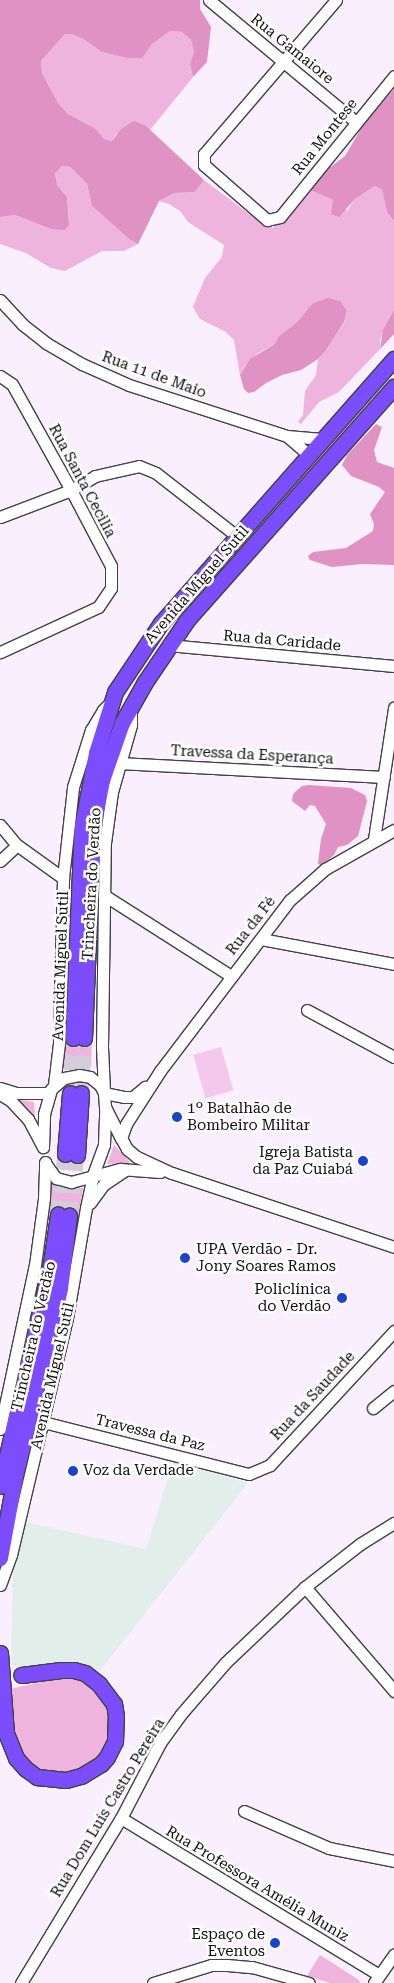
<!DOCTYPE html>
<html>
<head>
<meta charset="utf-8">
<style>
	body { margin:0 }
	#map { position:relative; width:394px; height:1983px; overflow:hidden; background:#f9efff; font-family:"Roboto Serif",serif }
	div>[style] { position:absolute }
	.industrial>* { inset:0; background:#e2eeea }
	.green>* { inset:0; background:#eeb4dd }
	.forest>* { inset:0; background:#e092c4 }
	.pitch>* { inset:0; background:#f4c7ed; transform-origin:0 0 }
	.highway-tunnel>* { height:15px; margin-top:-7.5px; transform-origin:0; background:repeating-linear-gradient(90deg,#d6cddb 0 15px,transparent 0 23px) }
	.roads { filter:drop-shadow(1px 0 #414141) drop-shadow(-1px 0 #414141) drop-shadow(0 1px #414141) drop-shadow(0 -1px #414141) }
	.minor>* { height:11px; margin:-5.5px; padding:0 5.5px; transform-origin:5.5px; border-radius:5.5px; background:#fff }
	.highway>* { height:15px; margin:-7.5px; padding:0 7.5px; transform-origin:7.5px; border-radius:7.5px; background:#7c4dff }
	.dots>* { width:14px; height:14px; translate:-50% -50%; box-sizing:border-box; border:2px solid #fff; border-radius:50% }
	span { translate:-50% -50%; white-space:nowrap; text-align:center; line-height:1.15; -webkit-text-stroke:5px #fff; paint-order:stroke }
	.street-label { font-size:15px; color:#0e0e0e }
	.poi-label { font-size:15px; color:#0e0e0e }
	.left { translate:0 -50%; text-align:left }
	.right { translate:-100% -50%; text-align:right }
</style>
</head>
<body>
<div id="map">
	<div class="industrial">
		<i style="clip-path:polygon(173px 1462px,248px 1483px,99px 1672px,89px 1667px,60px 1663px,15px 1667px,11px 1664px,13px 1573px,25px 1522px,146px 1549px)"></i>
	</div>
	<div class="green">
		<i style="clip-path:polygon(170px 31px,182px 32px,191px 40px,194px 52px,190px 64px,193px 77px,150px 130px,146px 126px,116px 134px,112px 141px,104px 139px,96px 129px,68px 114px,58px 103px,42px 73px,41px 61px,65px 34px,71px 34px,83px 39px,102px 52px,127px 58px,141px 58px,152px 44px)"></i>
		<i style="clip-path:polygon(62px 166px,70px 167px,87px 184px,92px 206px,129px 239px,138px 244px,124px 251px,102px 251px,65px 271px,51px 268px,26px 253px,0 244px,0 217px,15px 215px,51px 229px,65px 229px,69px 224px,67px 197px,57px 185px,55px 172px)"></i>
		<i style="clip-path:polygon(204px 180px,252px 216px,273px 228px,310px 190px,333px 200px,347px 211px,355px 199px,375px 186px,382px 190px,387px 212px,394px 221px,394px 310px,380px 340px,380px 349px,339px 392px,319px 402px,301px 424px,298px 422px,303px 415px,305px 391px,316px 375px,318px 359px,344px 323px,347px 311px,312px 304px,297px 322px,278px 337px,275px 344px,258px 353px,245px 366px,240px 375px,234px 340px,226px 332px,200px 319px,193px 307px,205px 278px,222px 257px,224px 245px,188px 222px,180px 211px,169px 204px,159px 201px,176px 193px,195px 192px)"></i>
		<i style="clip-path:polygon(63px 1036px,70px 1044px,79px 1046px,85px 1044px,92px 1037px,91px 1067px,74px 1065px,62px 1068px)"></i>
		<i style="clip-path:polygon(17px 1099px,34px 1102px,35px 1120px,25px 1108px)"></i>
		<i style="clip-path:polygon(114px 1145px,130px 1162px,129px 1163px,107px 1164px)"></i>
		<i style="clip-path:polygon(52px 1183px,65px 1188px,83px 1188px,77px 1224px,69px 1212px,64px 1210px,54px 1212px,47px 1219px)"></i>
		<i style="clip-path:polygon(64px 1677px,88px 1682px,108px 1704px,110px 1729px,105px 1745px,97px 1758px,72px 1771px,47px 1772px,28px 1761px,21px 1752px,16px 1739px,10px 1689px)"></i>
		<i style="clip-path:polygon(320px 1955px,359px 1980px,360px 1983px,330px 1983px,307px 1976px)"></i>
	</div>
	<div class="forest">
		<i style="clip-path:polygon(0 0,200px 0,200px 9px,211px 27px,207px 62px,193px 77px,190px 64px,194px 52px,191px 40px,182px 32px,170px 31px,152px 44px,142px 58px,127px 58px,102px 52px,83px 39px,71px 34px,65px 34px,41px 61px,42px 73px,58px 103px,68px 114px,96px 129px,104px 139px,112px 141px,121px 129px,134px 121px,146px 126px,204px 180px,195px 192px,175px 193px,159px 201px,138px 244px,129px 239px,92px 206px,87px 184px,70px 167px,62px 166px,55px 173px,57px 185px,67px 197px,69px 225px,65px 230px,51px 229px,15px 215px,0 217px)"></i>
		<i style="clip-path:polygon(394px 89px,394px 221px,387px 212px,382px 190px,375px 186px,355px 199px,339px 217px,331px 214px,333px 200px,310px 190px,316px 178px,345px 156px,363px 125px)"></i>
		<i style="clip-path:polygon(328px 298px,340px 301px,347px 311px,344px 322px,325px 351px,318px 359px,301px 370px,282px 375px,266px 383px,254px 392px,248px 393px,244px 389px,240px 375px,250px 359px,275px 344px,278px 337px,297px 322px,312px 304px)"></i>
		<i style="clip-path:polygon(394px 310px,394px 334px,380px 349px,383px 330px)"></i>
		<i style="clip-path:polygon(376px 424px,382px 427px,374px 450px,377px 462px,394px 468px,394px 565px,362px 564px,332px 567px,310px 560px,308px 556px,313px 552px,346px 548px,373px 531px,374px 524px,370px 514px,385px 492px,379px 487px,351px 476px,342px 465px,347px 455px)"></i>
		<i style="clip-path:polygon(309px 785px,351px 788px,365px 795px,367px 801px,358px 836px,347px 845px,338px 847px,334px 855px,321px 866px,318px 863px,321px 839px,326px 824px,315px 806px,310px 805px,305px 811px,292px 801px,293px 794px,302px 786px)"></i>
	</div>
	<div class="pitch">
		<i style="left:221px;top:1047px;width:45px;height:29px;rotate:74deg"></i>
	</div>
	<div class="highway-tunnel">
		<i style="left:70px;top:1093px;width:55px;rotate:-86.9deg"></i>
		<i style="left:81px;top:1093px;width:55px;rotate:-86.9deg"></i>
		<i style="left:58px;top:1215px;width:61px;rotate:-83.5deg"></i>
		<i style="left:69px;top:1216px;width:62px;rotate:-82.5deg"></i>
	</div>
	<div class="roads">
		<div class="minor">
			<i style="left:209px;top:0;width:191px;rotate:39.7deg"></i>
			<i style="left:336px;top:0;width:203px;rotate:130.6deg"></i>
			<i style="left:204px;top:154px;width:11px;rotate:90deg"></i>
			<i style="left:204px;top:165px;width:84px;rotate:41.1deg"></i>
			<i style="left:267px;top:220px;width:13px;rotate:-13deg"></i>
			<i style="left:280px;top:217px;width:181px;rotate:-51deg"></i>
			<i style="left:0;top:300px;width:33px;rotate:47deg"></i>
			<i style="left:22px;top:324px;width:31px;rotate:38deg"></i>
			<i style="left:46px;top:343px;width:42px;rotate:30.3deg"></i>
			<i style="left:82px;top:364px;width:51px;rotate:24.1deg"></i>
			<i style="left:129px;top:385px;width:166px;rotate:17.9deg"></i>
			<i style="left:287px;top:436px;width:38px;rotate:5deg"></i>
			<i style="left:0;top:376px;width:14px;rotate:34deg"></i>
			<i style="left:12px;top:384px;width:121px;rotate:60.9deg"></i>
			<i style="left:71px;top:490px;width:86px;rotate:62.2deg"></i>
			<i style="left:111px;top:566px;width:22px;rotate:90deg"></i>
			<i style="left:111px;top:588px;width:23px;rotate:124deg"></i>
			<i style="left:98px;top:607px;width:108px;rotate:155.3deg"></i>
			<i style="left:287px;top:436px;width:30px;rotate:41deg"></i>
			<i style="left:0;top:517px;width:76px;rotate:-20.8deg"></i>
			<i style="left:71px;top:490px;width:28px;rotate:-30deg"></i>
			<i style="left:95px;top:476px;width:45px;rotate:-12.8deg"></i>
			<i style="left:139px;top:466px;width:18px;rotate:22deg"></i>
			<i style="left:156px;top:473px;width:104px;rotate:38deg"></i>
			<i style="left:168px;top:645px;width:227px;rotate:5.3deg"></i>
			<i style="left:119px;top:763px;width:265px;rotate:3deg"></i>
			<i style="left:0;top:825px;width:26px;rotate:50deg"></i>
			<i style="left:17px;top:845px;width:57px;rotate:35.7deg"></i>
			<i style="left:374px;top:839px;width:133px;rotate:-81.3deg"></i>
			<i style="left:0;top:861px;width:23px;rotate:-43deg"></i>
			<i style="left:104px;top:895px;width:151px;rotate:32.5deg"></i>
			<i style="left:261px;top:939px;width:135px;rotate:10.6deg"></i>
			<i style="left:307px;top:1010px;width:99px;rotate:28.4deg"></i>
			<i style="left:54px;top:1085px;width:42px;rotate:-83.2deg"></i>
			<i style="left:59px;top:1043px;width:165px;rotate:-88.6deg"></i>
			<i style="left:63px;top:878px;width:92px;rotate:-83.7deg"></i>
			<i style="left:73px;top:787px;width:60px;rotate:-72.5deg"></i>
			<i style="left:91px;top:730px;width:23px;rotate:-59deg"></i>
			<i style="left:103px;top:710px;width:10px;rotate:-45deg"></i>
			<i style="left:0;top:1088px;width:17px;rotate:17deg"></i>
			<i style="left:16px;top:1093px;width:33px"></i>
			<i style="left:104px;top:1091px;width:44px;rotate:-92.6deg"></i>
			<i style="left:102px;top:1047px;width:204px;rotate:-89.2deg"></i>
			<i style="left:105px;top:843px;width:51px;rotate:-82.2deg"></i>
			<i style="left:112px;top:792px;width:70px;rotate:-74.2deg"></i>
			<i style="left:131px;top:725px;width:17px;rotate:-90deg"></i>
			<i style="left:104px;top:1093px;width:20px;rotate:11deg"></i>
			<i style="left:124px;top:1097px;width:9px"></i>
			<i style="left:133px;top:1097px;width:16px;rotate:-40deg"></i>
			<i style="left:0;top:1094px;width:13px;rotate:32deg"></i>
			<i style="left:11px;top:1101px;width:25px;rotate:47deg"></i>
			<i style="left:28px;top:1119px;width:32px;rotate:62deg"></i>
			<i style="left:121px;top:1138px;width:15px;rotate:-70deg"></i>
			<i style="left:126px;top:1124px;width:63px;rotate:-57.3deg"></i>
			<i style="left:160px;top:1071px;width:215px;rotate:-52.8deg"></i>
			<i style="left:290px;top:900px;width:47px;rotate:-41.5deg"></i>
			<i style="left:325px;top:869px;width:79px;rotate:-29.5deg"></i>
			<i style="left:43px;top:1147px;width:33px;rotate:-88deg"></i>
			<i style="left:44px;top:1114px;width:26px;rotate:-74deg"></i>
			<i style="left:51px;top:1089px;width:17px;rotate:-40deg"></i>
			<i style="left:64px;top:1078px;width:15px;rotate:-11deg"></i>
			<i style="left:79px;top:1075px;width:11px;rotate:10deg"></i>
			<i style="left:90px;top:1077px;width:13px;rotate:39deg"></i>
			<i style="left:100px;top:1085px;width:9px;rotate:63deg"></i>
			<i style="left:104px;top:1093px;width:14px;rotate:86deg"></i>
			<i style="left:105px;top:1107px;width:35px;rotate:63deg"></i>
			<i style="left:121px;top:1138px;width:13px;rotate:61deg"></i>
			<i style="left:127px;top:1149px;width:13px;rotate:39deg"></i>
			<i style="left:137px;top:1157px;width:38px;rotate:25deg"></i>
			<i style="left:172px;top:1173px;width:234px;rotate:18.4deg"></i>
			<i style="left:45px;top:1163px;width:19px;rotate:54deg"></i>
			<i style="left:56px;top:1178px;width:16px;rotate:15deg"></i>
			<i style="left:71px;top:1182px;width:51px;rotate:-14.9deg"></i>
			<i style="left:120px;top:1169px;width:40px;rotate:4.3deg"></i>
			<i style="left:90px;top:1203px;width:22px;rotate:-54deg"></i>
			<i style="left:103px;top:1185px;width:27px;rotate:-34deg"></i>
			<i style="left:373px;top:1408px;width:27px;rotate:-39deg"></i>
			<i style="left:43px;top:1422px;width:212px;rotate:14.2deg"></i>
			<i style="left:249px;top:1474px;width:23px;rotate:-23deg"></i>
			<i style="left:270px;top:1465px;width:183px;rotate:-47.2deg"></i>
			<i style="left:0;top:1429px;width:168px;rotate:-78deg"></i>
			<i style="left:35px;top:1265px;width:68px;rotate:-82.3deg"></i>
			<i style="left:44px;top:1198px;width:36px;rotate:-88deg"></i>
			<i style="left:0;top:1585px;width:32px;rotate:-70deg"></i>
			<i style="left:11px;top:1555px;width:244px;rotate:-76.7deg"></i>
			<i style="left:67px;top:1318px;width:112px;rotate:-80.2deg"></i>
			<i style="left:86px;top:1208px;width:34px;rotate:-78deg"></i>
			<i style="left:93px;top:1175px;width:32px;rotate:-70deg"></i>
			<i style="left:104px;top:1145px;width:38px;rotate:-88deg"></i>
			<i style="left:305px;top:1587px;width:137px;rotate:49.4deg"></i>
			<i style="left:244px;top:1811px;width:93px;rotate:23.5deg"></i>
			<i style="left:329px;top:1848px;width:66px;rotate:11.3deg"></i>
			<i style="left:121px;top:1818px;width:302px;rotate:31.3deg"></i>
			<i style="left:21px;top:1983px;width:193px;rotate:-58.8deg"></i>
			<i style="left:121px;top:1818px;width:85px;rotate:-62.5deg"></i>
			<i style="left:160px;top:1743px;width:36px;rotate:-54deg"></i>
			<i style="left:181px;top:1714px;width:67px;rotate:-49.2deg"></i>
			<i style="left:225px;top:1663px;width:110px;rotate:-43.5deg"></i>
			<i style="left:305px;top:1587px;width:70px;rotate:-38deg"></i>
			<i style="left:360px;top:1544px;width:40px;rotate:-32deg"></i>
			<i style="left:153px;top:1983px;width:61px;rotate:-17.2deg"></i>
			<i style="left:211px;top:1965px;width:16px"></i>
			<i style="left:227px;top:1965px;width:25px;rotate:5deg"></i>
			<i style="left:252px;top:1967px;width:59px;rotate:15.7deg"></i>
			<i style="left:374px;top:1983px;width:35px;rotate:-55deg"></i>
		</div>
		<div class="highway">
			<i style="left:73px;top:1038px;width:211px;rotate:-87.6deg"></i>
			<i style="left:82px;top:827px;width:75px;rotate:-79.3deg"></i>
			<i style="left:96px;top:753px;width:64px;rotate:-72.7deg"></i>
			<i style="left:115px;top:692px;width:83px;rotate:-56.3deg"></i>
			<i style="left:161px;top:623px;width:352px;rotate:-48.6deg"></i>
			<i style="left:84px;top:1038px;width:212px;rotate:-87.6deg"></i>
			<i style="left:93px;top:826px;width:47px;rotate:-78.9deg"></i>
			<i style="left:102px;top:780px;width:60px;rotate:-70.7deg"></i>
			<i style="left:122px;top:723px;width:47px;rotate:-60.7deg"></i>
			<i style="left:145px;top:682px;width:75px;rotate:-55.9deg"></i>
			<i style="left:187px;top:620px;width:312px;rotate:-48.4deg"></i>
			<i style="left:65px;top:1154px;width:61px;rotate:-85.3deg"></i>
			<i style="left:77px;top:1155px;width:62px;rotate:-86.3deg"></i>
			<i style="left:0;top:1486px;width:229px;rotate:-77.1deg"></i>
			<i style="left:51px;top:1263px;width:49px;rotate:-81.7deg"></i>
			<i style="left:0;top:1558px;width:83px;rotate:-79.6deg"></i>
			<i style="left:15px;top:1476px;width:193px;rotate:-76.5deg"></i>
			<i style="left:60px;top:1288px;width:73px;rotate:-82.9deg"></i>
			<i style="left:0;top:1653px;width:80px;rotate:85.7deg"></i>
			<i style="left:6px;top:1733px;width:27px;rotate:68deg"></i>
			<i style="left:16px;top:1758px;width:15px;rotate:48deg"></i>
			<i style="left:26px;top:1769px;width:14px;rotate:36deg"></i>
			<i style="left:37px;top:1777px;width:29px;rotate:6deg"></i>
			<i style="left:66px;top:1780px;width:16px;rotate:-15deg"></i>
			<i style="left:81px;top:1776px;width:23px;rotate:-31deg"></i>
			<i style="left:101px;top:1764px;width:9px;rotate:-49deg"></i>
			<i style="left:107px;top:1757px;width:18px;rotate:-63deg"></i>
			<i style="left:115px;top:1741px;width:25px;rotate:-88deg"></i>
			<i style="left:116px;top:1716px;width:12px;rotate:-99deg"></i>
			<i style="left:114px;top:1704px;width:25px;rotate:-127deg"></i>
			<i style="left:99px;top:1684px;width:18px;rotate:-142deg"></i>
			<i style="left:85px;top:1673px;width:11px;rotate:-165deg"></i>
			<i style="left:74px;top:1670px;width:13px;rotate:180deg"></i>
			<i style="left:61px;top:1670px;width:40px;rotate:172.9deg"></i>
		</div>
	</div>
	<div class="dots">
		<i style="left:177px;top:1117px;background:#1843cc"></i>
		<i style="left:363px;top:1161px;background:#1843cc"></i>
		<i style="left:185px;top:1258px;background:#1843cc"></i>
		<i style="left:342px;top:1298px;background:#1843cc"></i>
		<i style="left:73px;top:1471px;background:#1843cc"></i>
		<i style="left:275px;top:1943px;background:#1843cc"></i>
	</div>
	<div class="street-label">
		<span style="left:292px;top:49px;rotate:39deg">Rua Gamaiore</span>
		<span style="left:325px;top:137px;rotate:-51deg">Rua Montese</span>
		<span style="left:154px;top:375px;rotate:20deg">Rua 11 de Maio</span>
		<span style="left:82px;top:481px;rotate:62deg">Rua Santa Cecilia</span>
		<span style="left:197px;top:585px;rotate:-49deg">Avenida Miguel Sutil</span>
		<span style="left:282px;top:641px;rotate:5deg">Rua da Caridade</span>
		<span style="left:252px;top:755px;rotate:3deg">Travessa da Esperança</span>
		<span style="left:92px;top:884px;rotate:-87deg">Trincheira do Verdão</span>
		<span style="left:251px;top:926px;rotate:-52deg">Rua da Fé</span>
		<span style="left:61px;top:966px;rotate:-88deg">Avenida Miguel Sutil</span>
		<span style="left:34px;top:1336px;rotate:-77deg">Trincheira do Verdão</span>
		<span style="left:53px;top:1376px;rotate:-77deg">Avenida Miguel Sutil</span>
		<span style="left:313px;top:1396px;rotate:-47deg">Rua da Saudade</span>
		<span style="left:150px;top:1433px;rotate:14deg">Travessa da Paz</span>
		<span style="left:108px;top:1808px;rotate:-59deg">Rua Dom Luís Castro Pereira</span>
		<span style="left:257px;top:1884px;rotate:31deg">Rua Professora Amélia Muniz</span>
	</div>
	<div class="poi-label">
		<span class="left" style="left:187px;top:1117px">1º Batalhão de<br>Bombeiro Militar</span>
		<span class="right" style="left:353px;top:1161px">Igreja Batista<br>da Paz Cuiabá</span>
		<span class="left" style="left:196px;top:1258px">UPA Verdão - Dr.<br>Jony Soares Ramos</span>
		<span class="right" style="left:331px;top:1298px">Policlínica<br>do Verdão</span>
		<span class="left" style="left:83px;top:1471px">Voz da Verdade</span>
		<span class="right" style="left:265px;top:1943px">Espaço de<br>Eventos</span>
	</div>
</div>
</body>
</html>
